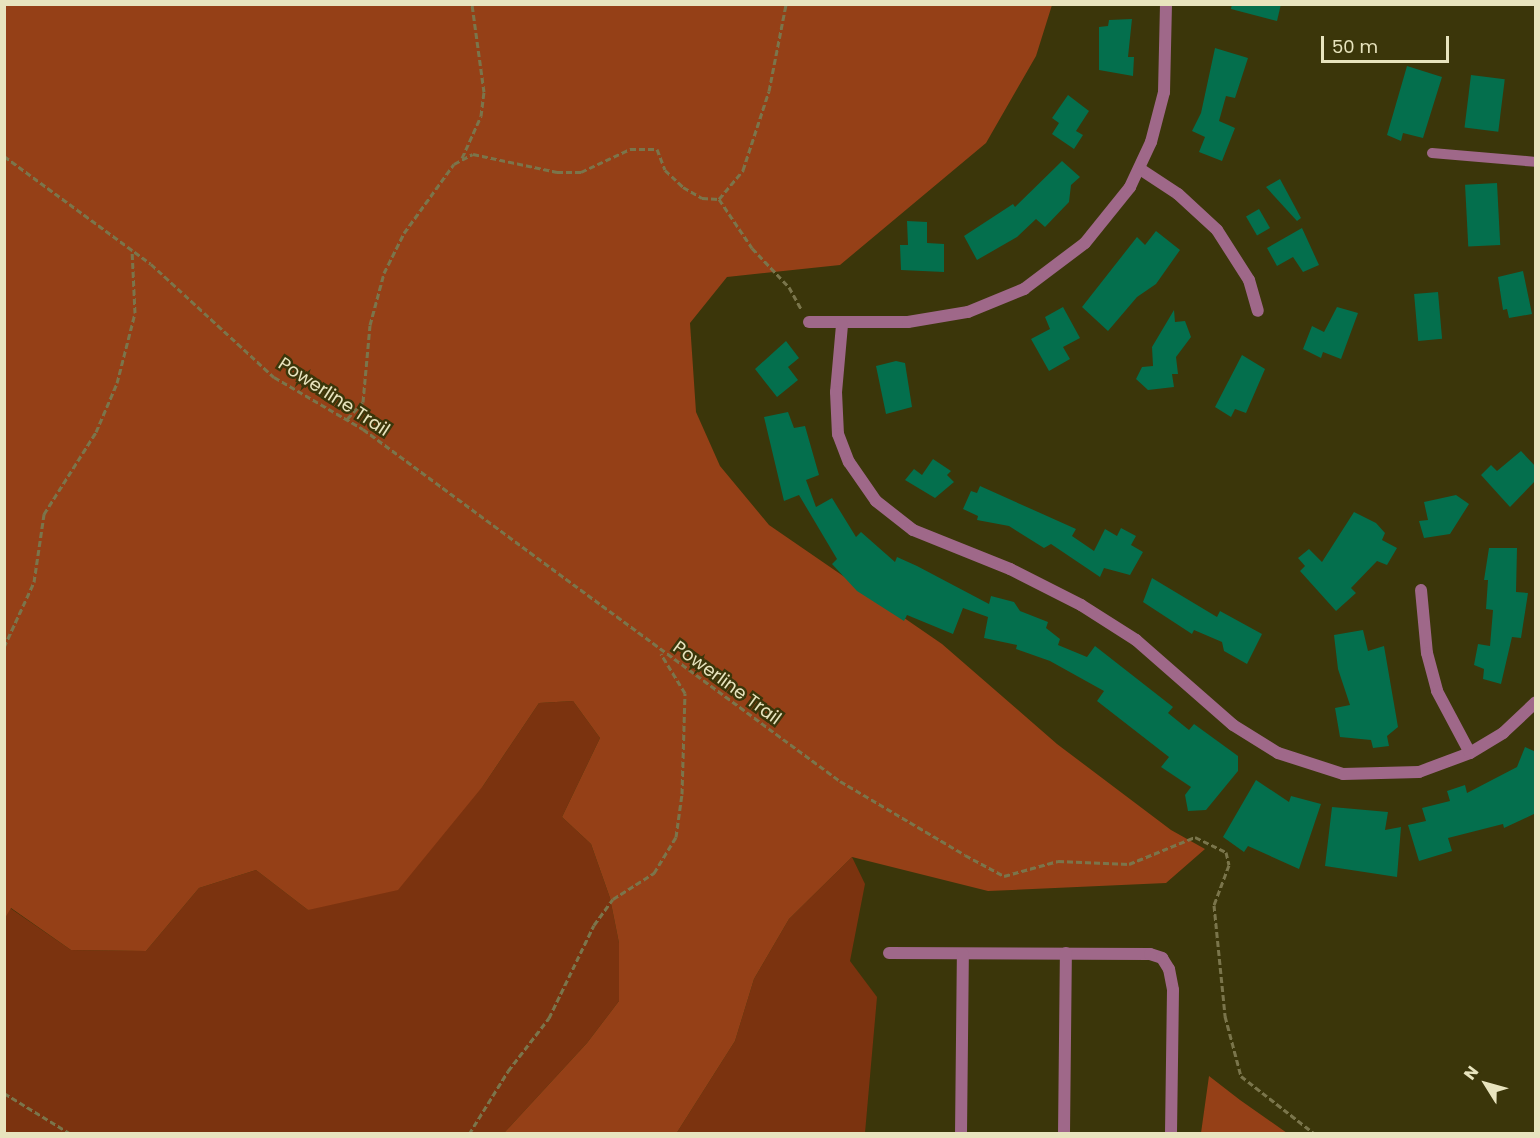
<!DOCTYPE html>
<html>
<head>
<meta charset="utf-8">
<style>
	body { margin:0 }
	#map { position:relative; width:1540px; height:1138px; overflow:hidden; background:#3b360a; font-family:Poppins,sans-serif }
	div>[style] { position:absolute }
	.green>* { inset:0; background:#7b330f }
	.forest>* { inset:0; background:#954017 }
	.building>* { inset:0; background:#046f4d; transform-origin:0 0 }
	.path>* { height:3px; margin-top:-1.5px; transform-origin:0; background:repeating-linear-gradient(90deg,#7a754b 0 6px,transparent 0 9px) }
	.lane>* { height:10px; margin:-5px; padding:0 5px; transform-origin:5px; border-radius:5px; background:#9f6889 }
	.street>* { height:12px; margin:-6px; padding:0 6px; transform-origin:6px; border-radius:6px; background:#9f6889 }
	span { translate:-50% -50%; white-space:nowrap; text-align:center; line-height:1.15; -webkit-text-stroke:5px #3b360a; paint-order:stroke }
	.street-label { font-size:18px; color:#e8e4be }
	.frame { position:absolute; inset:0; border:6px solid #e8e4be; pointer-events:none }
	.north { position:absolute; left:1456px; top:1054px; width:60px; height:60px; -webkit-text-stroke:4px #3b360a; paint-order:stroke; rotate:307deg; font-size:16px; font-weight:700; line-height:24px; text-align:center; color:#e8e4be }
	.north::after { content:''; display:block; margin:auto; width:21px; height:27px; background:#e8e4be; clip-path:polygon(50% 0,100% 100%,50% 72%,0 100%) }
	.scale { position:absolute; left:1321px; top:36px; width:128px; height:27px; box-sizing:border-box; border:3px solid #e8e4be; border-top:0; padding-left:8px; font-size:18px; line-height:21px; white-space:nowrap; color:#e8e4be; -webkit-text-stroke:4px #3b360a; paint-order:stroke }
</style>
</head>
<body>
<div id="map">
	<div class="green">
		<i style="clip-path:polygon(573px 701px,600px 738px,562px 817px,591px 844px,610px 898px,619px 943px,619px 1001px,587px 1043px,504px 1133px,5px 1134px,4px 918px,10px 908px,71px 950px,146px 951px,199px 888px,256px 870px,308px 910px,483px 786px,539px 703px)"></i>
		<i style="clip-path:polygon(852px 857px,865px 884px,850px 961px,877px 997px,865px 1133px,676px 1134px,735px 1041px,754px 979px,789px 919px)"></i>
	</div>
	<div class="forest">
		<i style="clip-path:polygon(5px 5px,1052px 5px,1036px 56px,986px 143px,840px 265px,727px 277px,690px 323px,696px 412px,720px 466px,769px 525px,942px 644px,1057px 744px,1171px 830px,1205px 849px,1166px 883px,988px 891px,852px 857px,789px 919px,754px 979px,735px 1041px,676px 1134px,504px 1133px,587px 1043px,619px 1001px,619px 943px,610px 898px,591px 844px,562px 817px,600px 738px,573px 701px,539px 703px,483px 786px,398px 890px,308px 910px,256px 870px,199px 888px,146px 951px,71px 950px,11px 908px,5px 918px)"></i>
		<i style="clip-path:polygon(1209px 1076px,1240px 1100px,1287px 1133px,1201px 1133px)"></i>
	</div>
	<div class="building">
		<i style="clip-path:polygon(1232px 4px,1281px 4px,1277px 21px,1231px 9px)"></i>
		<i style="clip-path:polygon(1132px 19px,1128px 57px,1134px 57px,1133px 76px,1099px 70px,1099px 27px,1108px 26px,1109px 20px)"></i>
		<i style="clip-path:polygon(1215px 48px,1248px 58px,1235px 98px,1226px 96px,1219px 121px,1235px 128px,1222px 161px,1199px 152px,1205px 137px,1192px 131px,1201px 113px)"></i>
		<i style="clip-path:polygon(1407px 66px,1442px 77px,1423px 138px,1403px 133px,1401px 141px,1387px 135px)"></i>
		<i style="left:1471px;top:75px;width:34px;height:53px;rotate:7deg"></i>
		<i style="clip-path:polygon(1068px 95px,1089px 111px,1076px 131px,1083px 135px,1074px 149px,1052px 134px,1059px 123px,1052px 118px)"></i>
		<i style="clip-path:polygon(1062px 161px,1080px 177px,1071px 185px,1069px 202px,1045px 227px,1036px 219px,1017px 237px,977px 260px,964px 236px,1013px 204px,1015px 207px)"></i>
		<i style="clip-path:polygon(1280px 179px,1301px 218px,1297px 221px,1266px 187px)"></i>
		<i style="left:1497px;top:183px;width:62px;height:32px;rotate:87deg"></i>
		<i style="left:1259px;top:209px;width:22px;height:15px;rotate:60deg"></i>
		<i style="clip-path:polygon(907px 221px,927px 222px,927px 243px,944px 244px,944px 272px,901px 270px,900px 245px,908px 245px)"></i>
		<i style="clip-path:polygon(1302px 228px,1319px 265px,1303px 272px,1293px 257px,1277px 266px,1267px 248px)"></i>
		<i style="clip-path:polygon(1156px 231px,1180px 250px,1156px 284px,1137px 297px,1108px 331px,1082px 307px,1137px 237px,1145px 245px)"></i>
		<i style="clip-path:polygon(1523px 271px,1532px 314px,1509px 318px,1507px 309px,1503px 310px,1498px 277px)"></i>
		<i style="left:1438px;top:292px;width:47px;height:24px;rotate:85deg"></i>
		<i style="clip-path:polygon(1063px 307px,1080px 338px,1063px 347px,1070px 359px,1049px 371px,1031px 339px,1050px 329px,1045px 317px)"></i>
		<i style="clip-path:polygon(1337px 307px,1358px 313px,1341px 359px,1323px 352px,1321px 358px,1303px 349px,1312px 326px,1324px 332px)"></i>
		<i style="clip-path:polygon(1174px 310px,1175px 322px,1185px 321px,1191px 337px,1176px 357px,1178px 374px,1172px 374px,1174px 387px,1148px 390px,1136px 379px,1142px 367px,1153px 366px,1152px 347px)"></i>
		<i style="clip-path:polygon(786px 341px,799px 358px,788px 367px,798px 380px,777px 397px,755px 369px)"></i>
		<i style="clip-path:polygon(1242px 355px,1265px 369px,1246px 413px,1235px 409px,1231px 417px,1215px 407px)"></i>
		<i style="clip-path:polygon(896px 361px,905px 363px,912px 407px,886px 414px,876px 366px)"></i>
		<i style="clip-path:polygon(788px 412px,794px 428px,805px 426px,819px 475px,806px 480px,816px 507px,832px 498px,856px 537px,861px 532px,895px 562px,897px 557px,917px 566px,989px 604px,991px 596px,1014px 602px,1020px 611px,1048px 622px,1046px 628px,1060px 639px,1058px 645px,1087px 657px,1095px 646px,1173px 707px,1168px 713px,1189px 730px,1194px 724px,1238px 756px,1238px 771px,1206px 810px,1188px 811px,1185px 795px,1191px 787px,1161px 767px,1169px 757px,1097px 701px,1104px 691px,1050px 661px,1016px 649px,1017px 645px,984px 638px,988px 617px,963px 608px,953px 634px,907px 615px,904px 621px,857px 591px,832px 564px,837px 559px,799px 495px,784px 501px,764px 417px)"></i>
		<i style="clip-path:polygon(1521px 451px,1536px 467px,1536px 480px,1510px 507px,1481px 475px,1491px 465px,1497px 471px)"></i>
		<i style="clip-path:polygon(933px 459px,951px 471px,947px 475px,954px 482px,935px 498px,905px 480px,914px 469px,922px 475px)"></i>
		<i style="clip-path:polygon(980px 486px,1076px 529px,1072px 536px,1094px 551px,1105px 529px,1117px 536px,1121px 528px,1136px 536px,1131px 545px,1143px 552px,1130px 575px,1104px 568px,1100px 577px,1051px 544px,1044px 548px,1009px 526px,977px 520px,978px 516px,963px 509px,971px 491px,977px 493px)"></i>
		<i style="clip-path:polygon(1456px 495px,1469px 504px,1450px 534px,1424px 538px,1419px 521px,1428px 520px,1424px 502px)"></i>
		<i style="clip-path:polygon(1354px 512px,1376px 523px,1385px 533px,1382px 540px,1397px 548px,1387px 565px,1377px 561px,1351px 588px,1356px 593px,1336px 611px,1300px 571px,1305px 566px,1298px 558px,1309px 549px,1322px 562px)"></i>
		<i style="clip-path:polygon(1489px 548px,1517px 548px,1516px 592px,1528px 593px,1521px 638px,1512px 637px,1501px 684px,1483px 679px,1484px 669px,1474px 665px,1478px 644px,1490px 646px,1493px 610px,1486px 609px,1488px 580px,1484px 580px)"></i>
		<i style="clip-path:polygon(1152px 578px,1217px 617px,1220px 611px,1262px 634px,1247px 664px,1224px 651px,1222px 642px,1194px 630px,1192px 634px,1143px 602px)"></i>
		<i style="clip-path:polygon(1363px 630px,1368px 651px,1384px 646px,1398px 727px,1387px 736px,1389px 746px,1373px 748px,1371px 740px,1340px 737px,1335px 708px,1350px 705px,1338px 669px,1334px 635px)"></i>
		<i style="clip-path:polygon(1525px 747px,1536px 752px,1536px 813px,1504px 828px,1503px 824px,1448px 838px,1452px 851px,1419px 861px,1408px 825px,1426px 821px,1422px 808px,1450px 801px,1447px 791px,1465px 785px,1467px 793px,1517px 767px)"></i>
		<i style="clip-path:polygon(1256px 780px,1289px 802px,1291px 796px,1321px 804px,1299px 869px,1248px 846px,1244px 852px,1223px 837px)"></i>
		<i style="clip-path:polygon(1332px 807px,1388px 812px,1385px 830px,1401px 827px,1397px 877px,1325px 866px)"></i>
	</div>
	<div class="path">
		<i style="left:4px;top:156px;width:182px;rotate:36.3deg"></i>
		<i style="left:151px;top:264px;width:167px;rotate:42.6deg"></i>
		<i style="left:274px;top:377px;width:103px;rotate:30.3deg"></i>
		<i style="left:363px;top:429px;width:593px;rotate:36.43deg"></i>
		<i style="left:840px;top:781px;width:145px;rotate:30.6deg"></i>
		<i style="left:965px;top:855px;width:44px;rotate:28.3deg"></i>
		<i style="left:1004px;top:876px;width:56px;rotate:-15.5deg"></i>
		<i style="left:1058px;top:861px;width:71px;rotate:2.4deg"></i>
		<i style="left:1129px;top:864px;width:71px;rotate:-22.2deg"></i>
		<i style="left:1195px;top:837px;width:34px;rotate:26deg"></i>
		<i style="left:1226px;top:852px;width:13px;rotate:77deg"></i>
		<i style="left:1229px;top:865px;width:43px;rotate:110.6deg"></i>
		<i style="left:1214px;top:905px;width:112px;rotate:84.3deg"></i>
		<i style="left:1225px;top:1016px;width:62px;rotate:75.1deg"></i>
		<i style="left:1241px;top:1076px;width:94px;rotate:38.1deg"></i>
		<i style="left:462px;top:158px;width:46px;rotate:-65.7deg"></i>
		<i style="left:481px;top:116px;width:24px;rotate:-83deg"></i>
		<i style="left:484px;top:92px;width:89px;rotate:-97.8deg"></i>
		<i style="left:719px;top:199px;width:38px;rotate:-50deg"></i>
		<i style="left:743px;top:170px;width:83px;rotate:-71.8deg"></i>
		<i style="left:769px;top:91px;width:89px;rotate:-78.9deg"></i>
		<i style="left:347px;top:419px;width:23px;rotate:-47deg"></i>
		<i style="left:363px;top:402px;width:77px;rotate:-84.8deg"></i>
		<i style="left:370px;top:325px;width:54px;rotate:-74.9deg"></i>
		<i style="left:384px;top:273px;width:45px;rotate:-63.4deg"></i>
		<i style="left:404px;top:233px;width:85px;rotate:-54.1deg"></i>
		<i style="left:454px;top:164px;width:21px;rotate:-28deg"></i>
		<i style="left:473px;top:154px;width:86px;rotate:12.1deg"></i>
		<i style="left:557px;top:172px;width:24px"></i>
		<i style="left:581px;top:172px;width:54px;rotate:-25.1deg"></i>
		<i style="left:630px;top:149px;width:27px"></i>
		<i style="left:657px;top:149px;width:22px;rotate:69deg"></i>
		<i style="left:665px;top:170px;width:25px;rotate:43deg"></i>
		<i style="left:683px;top:187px;width:22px;rotate:30deg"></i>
		<i style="left:702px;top:198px;width:17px;rotate:3deg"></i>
		<i style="left:719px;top:199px;width:59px;rotate:56deg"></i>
		<i style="left:752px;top:248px;width:54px;rotate:46.5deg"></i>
		<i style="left:789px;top:287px;width:26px;rotate:61deg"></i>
		<i style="left:4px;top:647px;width:72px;rotate:-65.2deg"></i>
		<i style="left:34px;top:582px;width:69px;rotate:-81.6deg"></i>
		<i style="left:44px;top:514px;width:97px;rotate:-57.6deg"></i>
		<i style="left:96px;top:432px;width:53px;rotate:-66.8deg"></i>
		<i style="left:117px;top:383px;width:72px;rotate:-75.6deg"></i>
		<i style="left:135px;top:313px;width:63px;rotate:-92.7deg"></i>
		<i style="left:4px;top:886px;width:17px;rotate:90deg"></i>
		<i style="left:4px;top:1093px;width:79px;rotate:31.5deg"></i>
		<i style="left:469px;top:1134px;width:74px;rotate:-58.2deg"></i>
		<i style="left:508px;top:1071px;width:67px;rotate:-52.3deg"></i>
		<i style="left:549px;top:1018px;width:103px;rotate:-64.2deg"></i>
		<i style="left:594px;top:925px;width:32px;rotate:-54deg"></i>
		<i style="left:613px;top:899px;width:49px;rotate:-32.4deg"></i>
		<i style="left:654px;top:873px;width:42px;rotate:-58.6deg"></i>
		<i style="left:676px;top:837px;width:43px;rotate:-82.1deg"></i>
		<i style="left:682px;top:794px;width:101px;rotate:-88.3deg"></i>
		<i style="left:685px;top:693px;width:46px;rotate:-121.6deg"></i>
	</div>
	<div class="lane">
		<i style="left:1432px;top:153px;width:104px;rotate:4.9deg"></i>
	</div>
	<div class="street">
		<i style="left:1140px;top:169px;width:45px;rotate:33.3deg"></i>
		<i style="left:1178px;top:194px;width:53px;rotate:42.7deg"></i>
		<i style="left:1217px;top:230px;width:59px;rotate:57.4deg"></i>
		<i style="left:1249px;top:280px;width:32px;rotate:74deg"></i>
		<i style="left:809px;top:322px;width:99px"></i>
		<i style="left:908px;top:322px;width:61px;rotate:-9.5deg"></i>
		<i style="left:968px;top:312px;width:61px;rotate:-22.3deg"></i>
		<i style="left:1024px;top:289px;width:76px;rotate:-37deg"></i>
		<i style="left:1085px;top:243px;width:72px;rotate:-51.2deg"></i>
		<i style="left:1130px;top:187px;width:50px;rotate:-65deg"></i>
		<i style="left:1151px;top:142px;width:52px;rotate:-75.4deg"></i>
		<i style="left:1164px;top:92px;width:88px;rotate:-88.7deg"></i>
		<i style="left:842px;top:325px;width:67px;rotate:95.1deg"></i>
		<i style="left:836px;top:392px;width:42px;rotate:87.3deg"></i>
		<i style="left:838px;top:434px;width:30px;rotate:69deg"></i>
		<i style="left:849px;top:462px;width:47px;rotate:55.3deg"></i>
		<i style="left:876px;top:501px;width:47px;rotate:38.1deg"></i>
		<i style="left:913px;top:530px;width:105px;rotate:21.9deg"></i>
		<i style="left:1010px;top:569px;width:80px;rotate:26.9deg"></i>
		<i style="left:1081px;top:605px;width:65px;rotate:32.5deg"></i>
		<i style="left:1136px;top:640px;width:129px;rotate:41.2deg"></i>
		<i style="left:1233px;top:725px;width:53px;rotate:31.9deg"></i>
		<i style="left:1278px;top:753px;width:68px;rotate:17.9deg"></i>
		<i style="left:1343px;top:774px;width:76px;rotate:-1.5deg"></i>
		<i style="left:1419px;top:772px;width:54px;rotate:-20.4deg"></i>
		<i style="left:1470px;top:753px;width:39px;rotate:-31deg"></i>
		<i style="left:1503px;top:733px;width:45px;rotate:-43.2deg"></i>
		<i style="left:1421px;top:590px;width:63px;rotate:84.6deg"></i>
		<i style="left:1427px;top:653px;width:39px;rotate:75deg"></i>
		<i style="left:1437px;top:691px;width:70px;rotate:62deg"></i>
		<i style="left:889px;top:953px;width:261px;rotate:0.2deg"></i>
		<i style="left:1150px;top:954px;width:13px;rotate:18deg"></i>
		<i style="left:1162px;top:958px;width:13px;rotate:58deg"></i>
		<i style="left:1169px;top:969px;width:21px;rotate:79deg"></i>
		<i style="left:1173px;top:990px;width:144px;rotate:90.8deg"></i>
		<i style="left:961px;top:1134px;width:180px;rotate:-89.4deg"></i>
		<i style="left:1064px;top:1134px;width:181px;rotate:-89.4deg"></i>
	</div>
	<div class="street-label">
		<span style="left:334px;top:397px;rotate:33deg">Powerline Trail</span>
		<span style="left:727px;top:683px;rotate:36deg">Powerline Trail</span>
	</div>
	<div class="frame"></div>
	<div class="north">N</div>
	<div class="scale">50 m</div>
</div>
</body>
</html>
